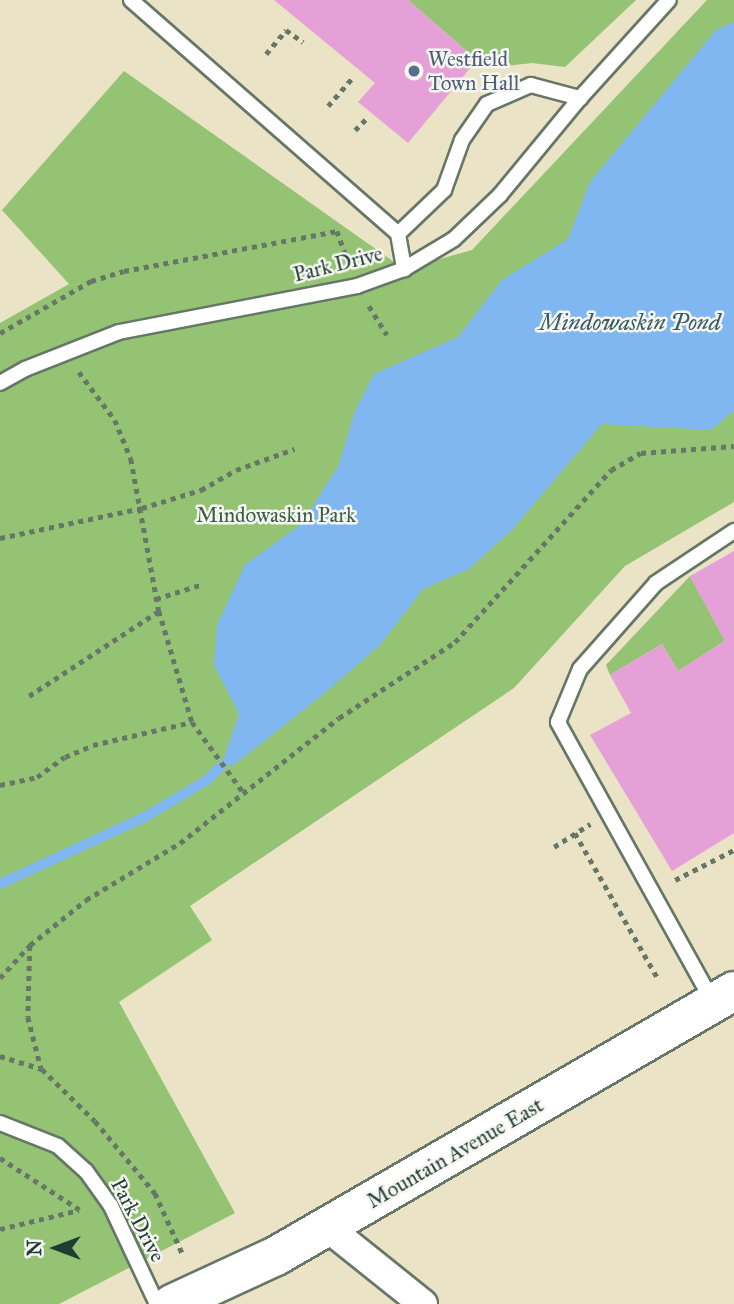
<!DOCTYPE html>
<html>
<head>
<meta charset="utf-8">
<style>
	body { margin:0 }
	#map { position:relative; width:734px; height:1304px; overflow:hidden; background:#ebe3c5; font-family:"IM FELL Great Primer",serif }
	div>[style] { position:absolute }
	.green>* { inset:0; background:#94c373 }
	.water>* { inset:0; background:#81b7f0 }
	.stream>* { height:10px; margin:-5px; padding:0 5px; transform-origin:5px; border-radius:5px; background:#81b7f0 }
	.building>* { inset:0; background:#e5a1d7 }
	.path>* { height:4.5px; margin-top:-2.25px; transform-origin:0; background:repeating-linear-gradient(90deg,#667767 0 5px,transparent 0 10px) }
	.roads { filter:drop-shadow(2px 0 #667767) drop-shadow(-2px 0 #667767) drop-shadow(0 2px #667767) drop-shadow(0 -2px #667767) }
	.lane>* { height:14px; margin:-7px; padding:0 7px; transform-origin:7px; border-radius:7px; background:#fff }
	.street>* { height:28px; margin:-14px; padding:0 14px; transform-origin:14px; border-radius:14px; background:#fff }
	.secondary>* { height:38px; margin:-19px; padding:0 19px; transform-origin:19px; border-radius:19px; background:#fff }
	.dots>* { width:19px; height:19px; translate:-50% -50%; box-sizing:border-box; border:4px solid #f6f6f2; border-radius:50% }
	span { translate:-50% -50%; white-space:nowrap; text-align:center; line-height:1.15; -webkit-text-stroke:5px #f6f6f2; paint-order:stroke }
	.service-label { font-size:21px; color:#4e5e75 }
	.left { translate:0 -50%; text-align:left }
	.street-label { font-size:21px; color:#1f3d34 }
	.park-label { font-size:21px; color:#3c5e44 }
	.water-label { font-size:23px; color:#385c63; font-style:italic }
	.north { position:absolute; left:21px; top:1213px; width:70px; height:70px; -webkit-text-stroke:5px #f6f6f2; paint-order:stroke; rotate:270deg; font-size:19px; font-weight:700; line-height:28px; text-align:center; color:#1f3d34 }
	.north::after { content:''; display:block; margin:auto; width:24px; height:32px; background:#1f3d34; clip-path:polygon(50% 0,100% 100%,50% 72%,0 100%) }
</style>
</head>
<body>
<div id="map">
	<div class="green">
		<i style="clip-path:polygon(408px 0,636px 0,565px 67px,532px 63px,498px 67px,477px 60px)"></i>
		<i style="clip-path:polygon(707px 0,734px 0,734px 502px,625px 566px,514px 688px,190px 906px,212px 940px,119px 1002px,235px 1213px,59px 1304px,0 1304px,0 323px,69px 284px,2px 210px,124px 71px,404px 269px,472px 250px)"></i>
		<i style="clip-path:polygon(690px 576px,725px 641px,678px 671px,662px 644px,610px 675px,606px 665px)"></i>
	</div>
	<div class="water">
		<i style="clip-path:polygon(734px 22px,734px 411px,711px 430px,602px 424px,512px 530px,469px 569px,423px 589px,381px 644px,325px 693px,234px 765px,221px 766px,239px 714px,214px 665px,217px 625px,245px 565px,300px 525px,338px 467px,355px 411px,374px 374px,458px 337px,502px 280px,568px 239px,590px 182px,716px 30px)"></i>
	</div>
	<div class="stream">
		<i style="left:0;top:884px;width:160px;rotate:-24.8deg"></i>
		<i style="left:145px;top:817px;width:72px;rotate:-30.8deg"></i>
		<i style="left:207px;top:780px;width:20px;rotate:-45deg"></i>
	</div>
	<div class="building">
		<i style="clip-path:polygon(274px 0,408px 0,477px 60px,408px 143px,358px 102px,375px 83px)"></i>
		<i style="clip-path:polygon(734px 551px,734px 833px,672px 871px,590px 735px,631px 713px,610px 675px,662px 644px,678px 671px,725px 641px,690px 576px)"></i>
	</div>
	<div class="path">
		<i style="left:266px;top:54px;width:31px;rotate:-50deg"></i>
		<i style="left:286px;top:30px;width:21px;rotate:35deg"></i>
		<i style="left:328px;top:106px;width:40px;rotate:-49deg"></i>
		<i style="left:355px;top:130px;width:18px;rotate:-45deg"></i>
		<i style="left:369px;top:306px;width:34px;rotate:58deg"></i>
		<i style="left:0;top:333px;width:105px;rotate:-29.7deg"></i>
		<i style="left:91px;top:281px;width:34px;rotate:-17deg"></i>
		<i style="left:124px;top:271px;width:217px;rotate:-10.6deg"></i>
		<i style="left:337px;top:231px;width:35px;rotate:70deg"></i>
		<i style="left:79px;top:372px;width:60px;rotate:53.1deg"></i>
		<i style="left:115px;top:420px;width:42px;rotate:67.7deg"></i>
		<i style="left:131px;top:459px;width:155px;rotate:79.6deg"></i>
		<i style="left:159px;top:611px;width:116px;rotate:73.4deg"></i>
		<i style="left:192px;top:722px;width:87px;rotate:53.9deg"></i>
		<i style="left:0;top:538px;width:145px;rotate:-11.9deg"></i>
		<i style="left:142px;top:508px;width:62px;rotate:-17deg"></i>
		<i style="left:201px;top:490px;width:40px;rotate:-29.7deg"></i>
		<i style="left:236px;top:470px;width:62px;rotate:-19.9deg"></i>
		<i style="left:156px;top:599px;width:49px;rotate:-17.7deg"></i>
		<i style="left:29px;top:696px;width:155px;rotate:-33.2deg"></i>
		<i style="left:0;top:785px;width:38px;rotate:-12deg"></i>
		<i style="left:37px;top:777px;width:34px;rotate:-36deg"></i>
		<i style="left:65px;top:757px;width:30px;rotate:-23deg"></i>
		<i style="left:93px;top:745px;width:102px;rotate:-13.1deg"></i>
		<i style="left:575px;top:833px;width:169px;rotate:60.3deg"></i>
		<i style="left:554px;top:847px;width:43px;rotate:-32.6deg"></i>
		<i style="left:675px;top:880px;width:66px;rotate:-27deg"></i>
		<i style="left:30px;top:946px;width:71px;rotate:91.6deg"></i>
		<i style="left:28px;top:1017px;width:53px;rotate:75.7deg"></i>
		<i style="left:0;top:978px;width:45px;rotate:-47.7deg"></i>
		<i style="left:30px;top:945px;width:72px;rotate:-38.8deg"></i>
		<i style="left:86px;top:900px;width:110px;rotate:-31.2deg"></i>
		<i style="left:180px;top:843px;width:202px;rotate:-38.2deg"></i>
		<i style="left:339px;top:718px;width:139px;rotate:-33.2deg"></i>
		<i style="left:455px;top:642px;width:232px;rotate:-47.8deg"></i>
		<i style="left:611px;top:470px;width:34px;rotate:-30deg"></i>
		<i style="left:641px;top:453px;width:93px;rotate:-4.3deg"></i>
		<i style="left:0;top:1056px;width:44px;rotate:17.2deg"></i>
		<i style="left:42px;top:1069px;width:74px;rotate:44.5deg"></i>
		<i style="left:95px;top:1121px;width:94px;rotate:50.2deg"></i>
		<i style="left:155px;top:1193px;width:70px;rotate:65.6deg"></i>
		<i style="left:0;top:1158px;width:95px;rotate:33deg"></i>
		<i style="left:0;top:1229px;width:81px;rotate:-13.5deg"></i>
	</div>
	<div class="roads">
		<div class="lane">
			<i style="left:131px;top:0;width:355px;rotate:41.2deg"></i>
			<i style="left:398px;top:234px;width:64px;rotate:-43.7deg"></i>
			<i style="left:444px;top:190px;width:53px;rotate:-70.2deg"></i>
			<i style="left:462px;top:140px;width:44px;rotate:-55.2deg"></i>
			<i style="left:487px;top:104px;width:48px;rotate:-23.4deg"></i>
			<i style="left:531px;top:85px;width:51px;rotate:14.9deg"></i>
			<i style="left:398px;top:234px;width:36px;rotate:80deg"></i>
			<i style="left:0;top:383px;width:29px;rotate:-29deg"></i>
			<i style="left:25px;top:369px;width:101px;rotate:-21.5deg"></i>
			<i style="left:119px;top:332px;width:242px;rotate:-10.9deg"></i>
			<i style="left:357px;top:286px;width:50px;rotate:-19.9deg"></i>
			<i style="left:404px;top:269px;width:58px;rotate:-31deg"></i>
			<i style="left:454px;top:239px;width:64px;rotate:-43.7deg"></i>
			<i style="left:500px;top:195px;width:126px;rotate:-50.5deg"></i>
			<i style="left:580px;top:98px;width:132px;rotate:-47.8deg"></i>
			<i style="left:713px;top:1002px;width:320px;rotate:-119deg"></i>
			<i style="left:558px;top:722px;width:57px;rotate:-67.5deg"></i>
			<i style="left:580px;top:669px;width:115px;rotate:-48.5deg"></i>
			<i style="left:656px;top:583px;width:94px;rotate:-33.7deg"></i>
			<i style="left:0;top:1123px;width:62px;rotate:21.6deg"></i>
			<i style="left:58px;top:1146px;width:38px;rotate:42deg"></i>
			<i style="left:86px;top:1171px;width:43px;rotate:54.5deg"></i>
			<i style="left:111px;top:1206px;width:108px;rotate:64.9deg"></i>
		</div>
		<div class="street">
			<i style="left:327px;top:1227px;width:123px;rotate:38.7deg"></i>
		</div>
		<div class="secondary">
			<i style="left:172px;top:1304px;width:115px;rotate:-24.8deg"></i>
			<i style="left:276px;top:1256px;width:529px;rotate:-30.05deg"></i>
		</div>
	</div>
	<div class="dots">
		<i style="left:414px;top:71px;background:#5c6f8a"></i>
	</div>
	<div class="service-label">
		<span class="left" style="left:428px;top:71px">Westfield<br>Town Hall</span>
	</div>
	<div class="street-label">
		<span style="left:338px;top:264px;rotate:-14deg">Park Drive</span>
		<span style="left:455px;top:1153px;rotate:-30deg">Mountain Avenue East</span>
		<span style="left:138px;top:1220px;rotate:62deg">Park Drive</span>
	</div>
	<div class="park-label">
		<span style="left:276px;top:515px">Mindowaskin Park</span>
	</div>
	<div class="water-label">
		<span style="left:630px;top:322px">Mindowaskin Pond</span>
	</div>
	<div class="north">N</div>
</div>
</body>
</html>
